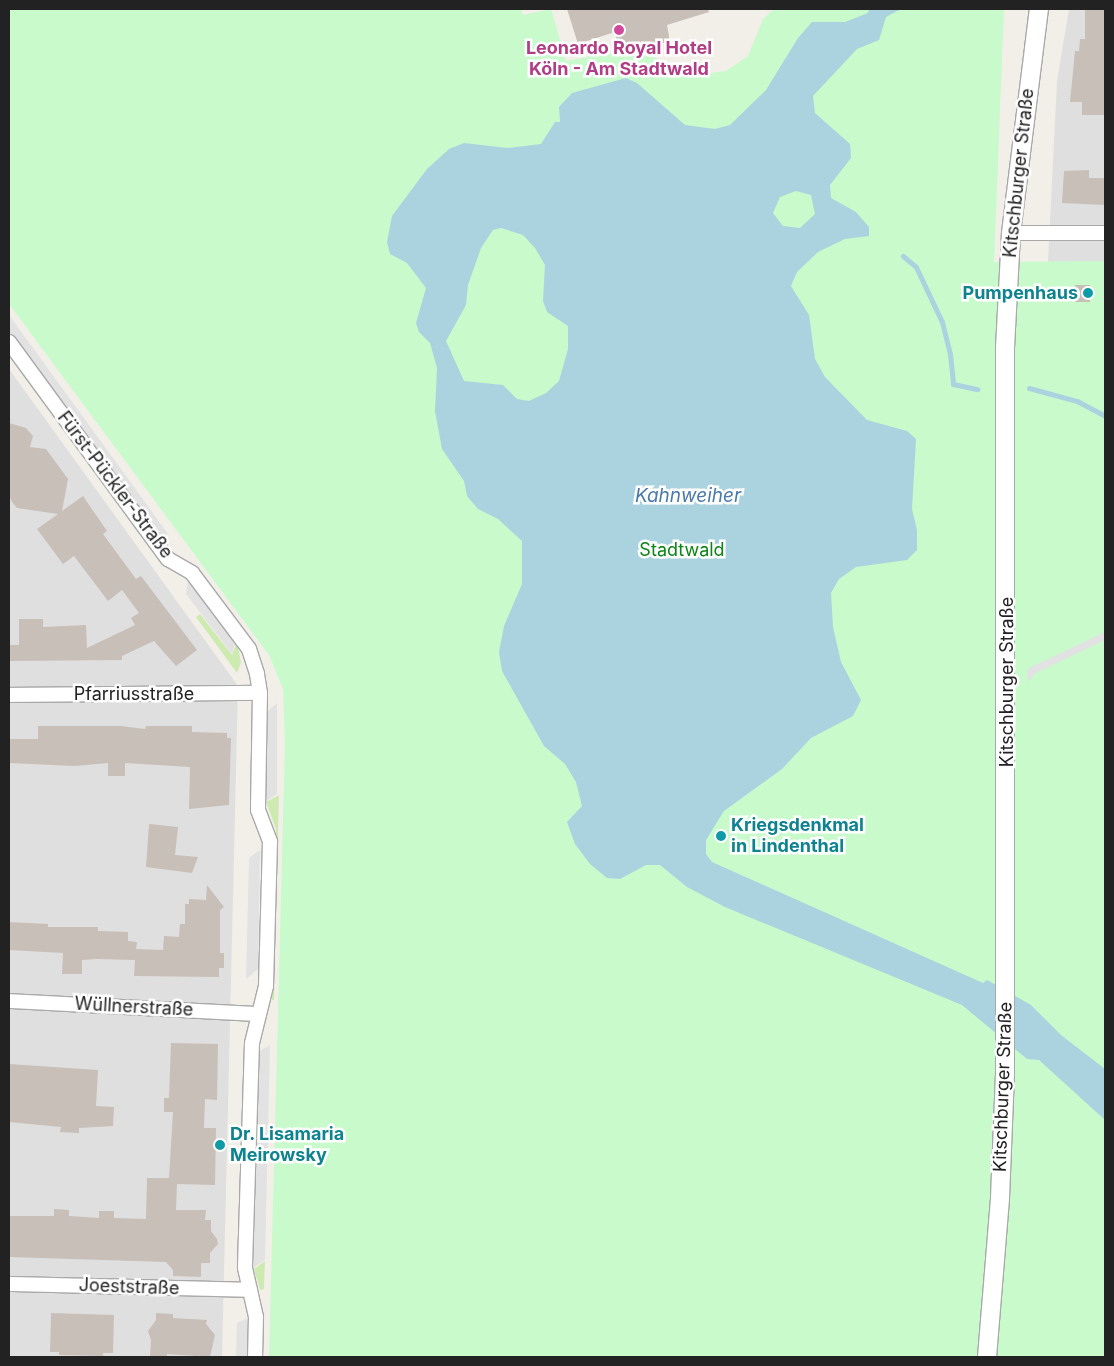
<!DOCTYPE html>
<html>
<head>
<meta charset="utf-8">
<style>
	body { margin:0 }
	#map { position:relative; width:1114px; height:1366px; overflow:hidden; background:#f2efe9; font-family:Inter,sans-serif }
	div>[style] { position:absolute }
	.residential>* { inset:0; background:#e0dfdf }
	.grass>* { inset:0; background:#cdebb0 }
	.park>* { inset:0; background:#c8facc }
	.parking>* { inset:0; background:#e2e2e2; transform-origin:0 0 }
	.water>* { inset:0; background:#aad3df }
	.stream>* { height:5px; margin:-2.5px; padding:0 2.5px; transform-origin:2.5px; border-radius:2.5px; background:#aad3df }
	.building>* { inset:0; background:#c7bfb8; transform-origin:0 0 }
	.roads { filter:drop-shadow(1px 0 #a9a9a9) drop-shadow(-1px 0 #a9a9a9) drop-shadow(0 1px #a9a9a9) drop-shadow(0 -1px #a9a9a9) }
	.minor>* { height:14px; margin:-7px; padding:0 7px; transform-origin:7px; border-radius:7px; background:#fff }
	.tertiary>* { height:18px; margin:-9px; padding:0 9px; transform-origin:9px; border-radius:9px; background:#fff }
	.dots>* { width:14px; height:14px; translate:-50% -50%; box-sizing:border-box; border:2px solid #fff; border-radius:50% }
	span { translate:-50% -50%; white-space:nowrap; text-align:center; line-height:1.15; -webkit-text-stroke:5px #fff; paint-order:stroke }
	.hotel-label { font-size:18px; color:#b23c85; font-weight:700 }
	.street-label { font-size:18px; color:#222 }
	.culture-label { font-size:18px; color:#0d838f; font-weight:700 }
	.right { translate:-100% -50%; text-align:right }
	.left { translate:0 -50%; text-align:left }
	.park-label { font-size:18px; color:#0c8416 }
	.water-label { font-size:19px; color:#4a7aab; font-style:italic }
	.frame { position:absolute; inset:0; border:10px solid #222; pointer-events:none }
</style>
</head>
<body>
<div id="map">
	<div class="residential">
		<i style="clip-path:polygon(1069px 9px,1105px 9px,1105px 261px,1048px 262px,1057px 81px)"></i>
		<i style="clip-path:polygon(9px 369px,238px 686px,222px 1357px,9px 1357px)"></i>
	</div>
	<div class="grass">
		<i style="clip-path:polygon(200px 614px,232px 655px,236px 644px,238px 647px,241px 663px,237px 673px,196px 617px)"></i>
		<i style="clip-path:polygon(279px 795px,274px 1000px,272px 1000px,276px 829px,266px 802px)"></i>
		<i style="clip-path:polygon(265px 1261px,264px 1289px,260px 1290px,254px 1269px)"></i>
	</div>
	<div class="park">
		<i style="clip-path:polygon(9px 9px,521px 9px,523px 15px,551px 9px,566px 61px,602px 54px,630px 53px,656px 58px,674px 74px,689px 76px,726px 71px,748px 56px,763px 19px,774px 9px,1004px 9px,994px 262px,1105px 261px,1105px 1357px,269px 1357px,285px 743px,283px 689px,269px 655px,9px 304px)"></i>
	</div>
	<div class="parking">
		<i style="left:9px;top:315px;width:270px;height:16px;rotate:54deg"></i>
		<i style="clip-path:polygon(188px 580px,235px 644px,232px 654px,186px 594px)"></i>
		<i style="clip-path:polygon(1105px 632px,1105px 640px,1036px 673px,1028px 682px,1027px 669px)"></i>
		<i style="clip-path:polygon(277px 703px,277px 794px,265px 802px,268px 711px)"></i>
		<i style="clip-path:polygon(260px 850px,258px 969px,246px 979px,249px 858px)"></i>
		<i style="clip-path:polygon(270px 1045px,265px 1260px,253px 1268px,260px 1051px)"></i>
		<i style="clip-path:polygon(248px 1318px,248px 1357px,236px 1357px,237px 1323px)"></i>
	</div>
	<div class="water">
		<i style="clip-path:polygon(evenodd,869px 9px,901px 9px,886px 17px,879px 40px,857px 49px,813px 96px,815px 113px,850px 144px,851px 158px,830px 185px,831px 198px,856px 212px,869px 227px,869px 236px,845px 239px,818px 252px,797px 272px,791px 286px,809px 315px,815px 359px,825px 377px,867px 420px,907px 431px,916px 439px,912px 509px,917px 530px,917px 550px,907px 560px,856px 567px,839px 579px,831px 593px,833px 627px,841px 662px,861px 700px,853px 716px,811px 738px,782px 769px,724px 811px,706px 840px,706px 854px,712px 862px,983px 983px,987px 980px,1031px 1005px,1061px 1035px,1105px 1069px,1105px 1120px,1039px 1060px,1027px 1059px,962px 1005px,725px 907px,687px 887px,660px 865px,646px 865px,620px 879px,607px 878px,590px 864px,575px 844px,567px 822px,582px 806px,576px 782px,565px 764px,544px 746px,502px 671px,499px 652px,504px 626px,522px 584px,522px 541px,498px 519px,478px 509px,467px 496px,464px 481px,442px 449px,435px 411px,437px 368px,430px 343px,419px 332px,416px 323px,426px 288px,407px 263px,390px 254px,387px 242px,392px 216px,427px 169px,449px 149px,464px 143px,507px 148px,541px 144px,555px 122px,560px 122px,559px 107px,572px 93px,626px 78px,637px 83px,685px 125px,715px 129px,730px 125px,766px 90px,798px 38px,812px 22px,845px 22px,868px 13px,869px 9px,796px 191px,811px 195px,815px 214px,800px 228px,783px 226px,773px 213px,780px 197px,796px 191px,869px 9px,501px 228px,523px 235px,535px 248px,545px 265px,543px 301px,547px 312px,568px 326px,568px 349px,559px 381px,546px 393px,529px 401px,517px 399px,503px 385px,464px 381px,446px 341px,466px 305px,468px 285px,481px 248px,493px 230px,501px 228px)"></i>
	</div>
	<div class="stream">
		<i style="left:903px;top:256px;width:17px;rotate:40deg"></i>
		<i style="left:916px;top:267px;width:61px;rotate:64.7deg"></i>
		<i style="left:942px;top:322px;width:33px;rotate:76deg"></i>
		<i style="left:950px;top:354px;width:30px;rotate:84deg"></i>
		<i style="left:953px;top:384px;width:25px;rotate:12deg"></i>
		<i style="left:1029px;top:388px;width:50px;rotate:15.2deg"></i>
		<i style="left:1077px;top:401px;width:32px;rotate:28deg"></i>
	</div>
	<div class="building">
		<i style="clip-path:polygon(567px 9px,708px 9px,709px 12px,667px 25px,670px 42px,619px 51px,615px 32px,578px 44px)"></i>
		<i style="clip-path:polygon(1085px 9px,1105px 9px,1105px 115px,1082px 115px,1082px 102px,1070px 102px,1075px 51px,1079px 51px,1080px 39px,1085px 39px)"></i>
		<i style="clip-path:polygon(1089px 170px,1089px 178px,1105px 178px,1105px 205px,1062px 203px,1064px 171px)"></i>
		<i style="left:1090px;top:285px;width:17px;height:15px;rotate:90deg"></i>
		<i style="clip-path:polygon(9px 423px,26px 428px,33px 436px,30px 447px,46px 449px,68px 479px,62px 511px,83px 496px,107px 531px,103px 534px,136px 579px,141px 576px,197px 650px,176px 666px,154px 641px,122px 656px,122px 660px,9px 661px,9px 645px,19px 645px,19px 619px,43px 619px,43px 627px,86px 625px,87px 648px,135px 625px,131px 618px,139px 613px,122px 590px,108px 601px,74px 556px,63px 564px,37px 529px,58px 514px,17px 508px,12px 502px,9px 495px)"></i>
		<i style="clip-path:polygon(38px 726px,121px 726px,145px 729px,146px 726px,192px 726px,192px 732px,227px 733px,227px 738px,231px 738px,229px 805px,189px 809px,190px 767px,125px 763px,125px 776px,108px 776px,108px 763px,75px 766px,9px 763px,9px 739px,38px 739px)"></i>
		<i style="clip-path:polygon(149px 824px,178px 827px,175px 855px,198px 857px,192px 873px,146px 867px)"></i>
		<i style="clip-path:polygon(207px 885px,224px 907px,220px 910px,220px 953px,224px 953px,224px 968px,219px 968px,219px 977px,134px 976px,135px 960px,96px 959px,82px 960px,82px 974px,62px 974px,63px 953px,9px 950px,9px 922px,48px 924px,48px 927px,98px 927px,98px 931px,128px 932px,128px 941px,137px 942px,136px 949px,163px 950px,164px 936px,179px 937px,180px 924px,185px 924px,185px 904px,189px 904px,189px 899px,206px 900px)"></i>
		<i style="clip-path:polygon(171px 1043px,218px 1044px,217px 1100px,205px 1099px,204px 1128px,216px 1128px,215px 1185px,177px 1184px,176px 1210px,206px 1210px,205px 1220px,211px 1220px,211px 1231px,217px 1239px,218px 1244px,210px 1253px,210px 1263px,201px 1263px,201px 1277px,173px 1276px,173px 1270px,166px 1262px,9px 1257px,9px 1216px,54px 1216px,54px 1209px,69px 1210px,69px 1216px,99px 1218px,99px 1211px,114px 1211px,114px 1218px,146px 1219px,147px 1178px,169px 1178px,173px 1112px,164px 1112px,164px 1098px,169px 1098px)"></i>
		<i style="clip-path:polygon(9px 1064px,98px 1070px,96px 1106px,114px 1107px,113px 1126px,79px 1128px,79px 1133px,60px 1132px,61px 1127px,9px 1122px)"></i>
		<i style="clip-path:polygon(51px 1313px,114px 1315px,113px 1353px,103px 1353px,103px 1356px,59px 1355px,59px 1352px,50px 1352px)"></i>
		<i style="clip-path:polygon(156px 1313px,173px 1314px,173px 1318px,207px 1320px,206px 1324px,215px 1335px,210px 1357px,167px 1354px,167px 1357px,150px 1357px,151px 1340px,148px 1331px,156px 1320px)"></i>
	</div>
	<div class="roads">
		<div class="minor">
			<i style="left:1011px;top:233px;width:94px"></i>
			<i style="left:9px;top:342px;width:269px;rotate:53.8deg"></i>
			<i style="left:168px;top:559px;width:28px;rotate:30deg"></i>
			<i style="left:192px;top:573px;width:95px;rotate:53.1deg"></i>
			<i style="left:249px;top:649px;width:26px;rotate:72deg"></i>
			<i style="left:257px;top:674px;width:19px;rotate:81deg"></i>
			<i style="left:260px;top:693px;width:117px;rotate:91deg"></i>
			<i style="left:258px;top:810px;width:34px;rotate:69deg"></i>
			<i style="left:270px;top:842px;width:144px;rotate:91.6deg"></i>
			<i style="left:266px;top:986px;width:59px;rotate:103.8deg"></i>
			<i style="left:252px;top:1043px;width:225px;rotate:91.8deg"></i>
			<i style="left:245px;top:1268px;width:50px;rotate:77.3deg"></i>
			<i style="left:256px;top:1317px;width:40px;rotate:91.4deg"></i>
			<i style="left:9px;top:695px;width:251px;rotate:-0.5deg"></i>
			<i style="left:9px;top:1001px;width:250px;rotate:3deg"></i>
			<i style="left:9px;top:1284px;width:241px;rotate:1.4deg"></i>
		</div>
		<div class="tertiary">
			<i style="left:987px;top:1357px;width:160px;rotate:-85.3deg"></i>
			<i style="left:1000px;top:1198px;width:124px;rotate:-87.7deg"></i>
			<i style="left:1005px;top:1074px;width:726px;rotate:-90deg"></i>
			<i style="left:1005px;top:348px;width:115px;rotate:-87deg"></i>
			<i style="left:1011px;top:233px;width:226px;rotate:-82.9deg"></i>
		</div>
	</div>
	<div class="dots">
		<i style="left:619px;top:30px;background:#d1479c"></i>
		<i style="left:1088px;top:293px;background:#0f9aa8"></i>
		<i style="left:721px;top:836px;background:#0f9aa8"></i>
		<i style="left:220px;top:1145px;background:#0f9aa8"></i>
	</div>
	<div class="hotel-label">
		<span style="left:619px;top:59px">Leonardo Royal Hotel<br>Köln - Am Stadtwald</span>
	</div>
	<div class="street-label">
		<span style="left:1019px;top:173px;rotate:-84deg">Kitschburger Straße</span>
		<span style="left:115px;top:485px;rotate:53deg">Fürst-Pückler-Straße</span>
		<span style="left:1007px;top:682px;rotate:-90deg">Kitschburger Straße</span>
		<span style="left:134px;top:694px">Pfarriusstraße</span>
		<span style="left:134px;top:1007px;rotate:3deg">Wüllnerstraße</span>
		<span style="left:1003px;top:1087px;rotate:-88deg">Kitschburger Straße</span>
		<span style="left:129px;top:1287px;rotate:2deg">Joeststraße</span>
	</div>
	<div class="culture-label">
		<span class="right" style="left:1078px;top:293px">Pumpenhaus</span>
		<span class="left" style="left:731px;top:836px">Kriegsdenkmal<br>in Lindenthal</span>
		<span class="left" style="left:230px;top:1145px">Dr. Lisamaria<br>Meirowsky</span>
	</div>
	<div class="park-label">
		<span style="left:682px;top:550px">Stadtwald</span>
	</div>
	<div class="water-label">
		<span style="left:688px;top:496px">Kahnweiher</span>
	</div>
	<div class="frame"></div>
</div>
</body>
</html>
